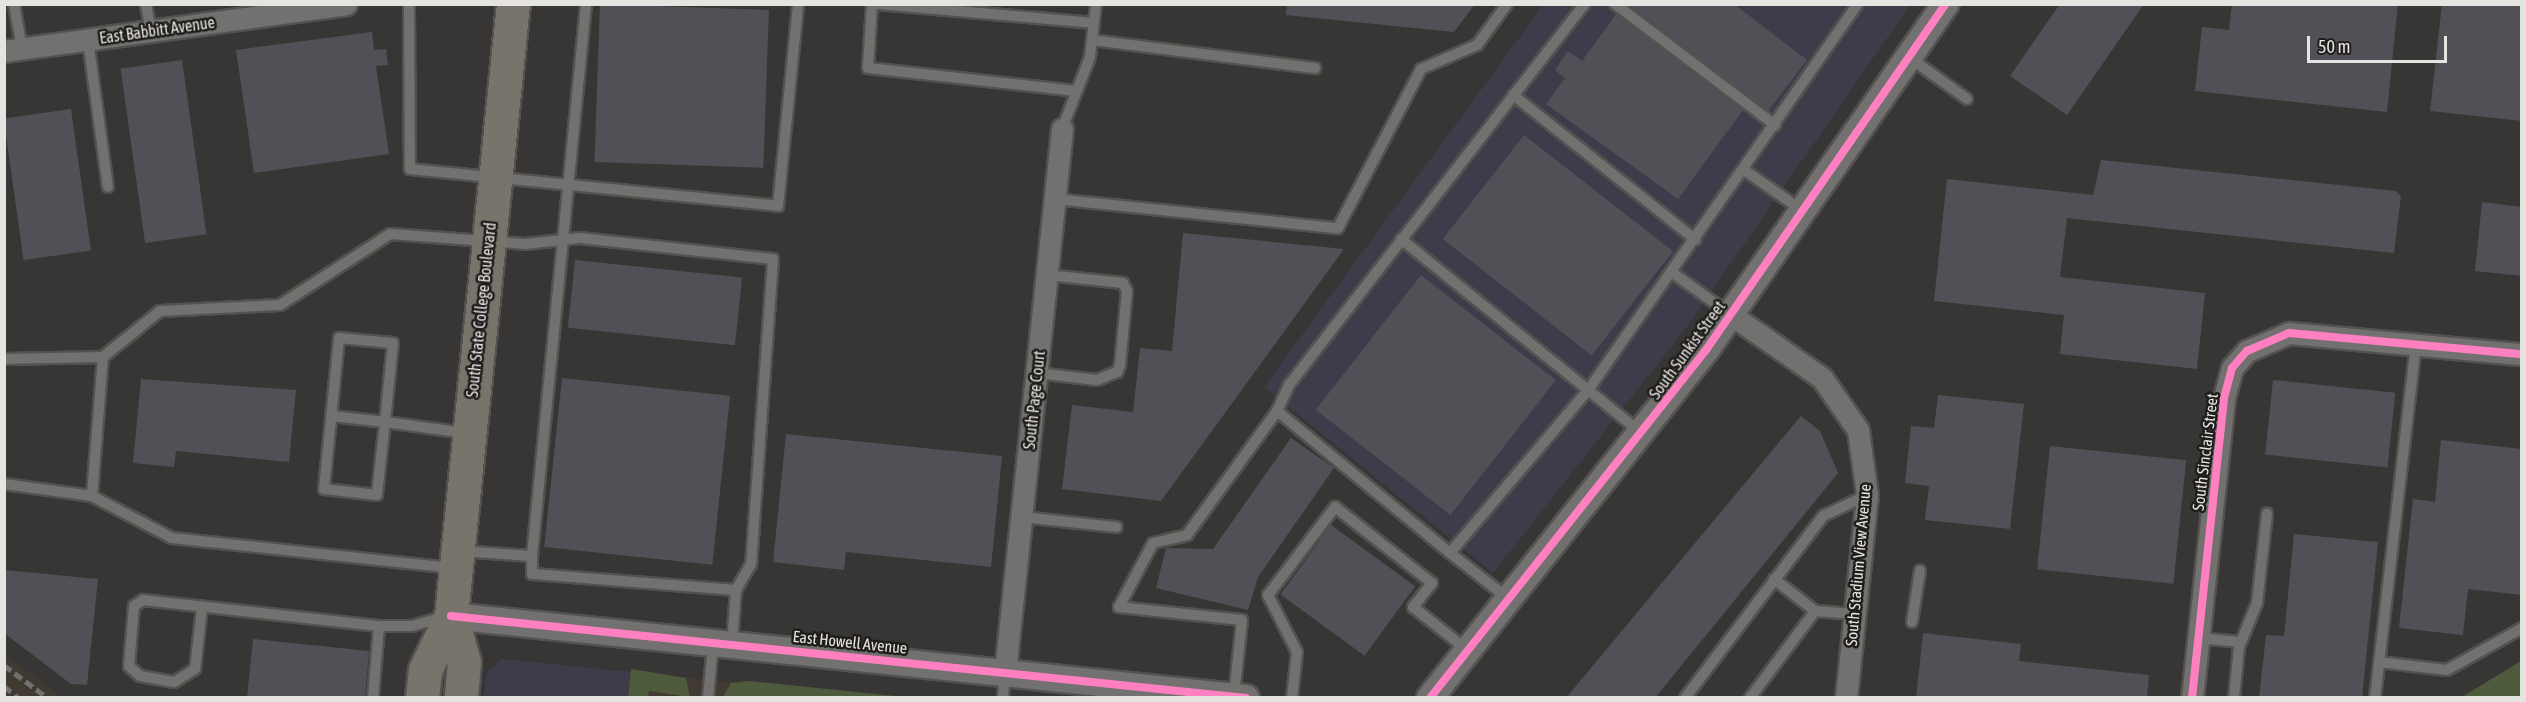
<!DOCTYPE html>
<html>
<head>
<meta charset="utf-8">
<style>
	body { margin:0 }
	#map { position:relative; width:2526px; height:702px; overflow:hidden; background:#383634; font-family:"Asap Condensed",sans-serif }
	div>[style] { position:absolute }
	.commercial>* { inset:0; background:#3f3b4a }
	.built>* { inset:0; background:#413a32 }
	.green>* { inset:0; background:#4e5a3c }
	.building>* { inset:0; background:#534f56; transform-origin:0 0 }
	.roads { filter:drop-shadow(2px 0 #535250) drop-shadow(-2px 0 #535250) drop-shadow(0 2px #535250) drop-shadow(0 -2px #535250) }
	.service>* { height:10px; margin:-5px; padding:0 5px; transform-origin:5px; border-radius:5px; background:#72716f }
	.minor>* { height:21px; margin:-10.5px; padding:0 10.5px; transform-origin:10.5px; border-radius:10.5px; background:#72716f }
	.tertiary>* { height:26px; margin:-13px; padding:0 13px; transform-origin:13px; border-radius:13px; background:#72716f }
	.primary>* { height:33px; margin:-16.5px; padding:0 16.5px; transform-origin:16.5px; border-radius:16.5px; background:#79746b }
	.rail>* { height:4.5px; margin-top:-2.25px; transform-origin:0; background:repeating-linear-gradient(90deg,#71706e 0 9px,transparent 0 13.5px) }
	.cycleway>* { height:8px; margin:-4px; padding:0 4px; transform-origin:4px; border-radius:4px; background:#ff80c0 }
	span { translate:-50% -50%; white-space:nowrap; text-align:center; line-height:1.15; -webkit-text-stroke:5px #201e1c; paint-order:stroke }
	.street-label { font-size:16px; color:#e6e4e1 }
	.frame { position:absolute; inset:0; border:6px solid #e6e4e1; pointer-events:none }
	.scale { position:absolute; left:2307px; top:36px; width:140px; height:27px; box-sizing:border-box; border:3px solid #e6e4e1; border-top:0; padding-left:8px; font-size:18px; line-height:21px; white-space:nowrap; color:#e6e4e1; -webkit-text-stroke:4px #201e1c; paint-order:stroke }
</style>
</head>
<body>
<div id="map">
	<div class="commercial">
		<i style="clip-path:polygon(1543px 5px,1910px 5px,1686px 328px,1493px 573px,1264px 387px)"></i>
		<i style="clip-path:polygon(502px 659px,630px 672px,628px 697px,484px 698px,487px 671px)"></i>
	</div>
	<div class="built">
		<i style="clip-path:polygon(5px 654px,62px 697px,5px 697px)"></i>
		<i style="clip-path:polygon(630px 672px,870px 697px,628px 698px)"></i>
	</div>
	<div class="green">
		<i style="clip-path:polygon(2521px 661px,2521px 697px,2462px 697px)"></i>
		<i style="clip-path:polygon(631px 669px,686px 678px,690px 697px,649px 691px,648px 697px,628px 697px)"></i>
		<i style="clip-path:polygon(749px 681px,905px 697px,723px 697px,731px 683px)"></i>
	</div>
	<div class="building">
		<i style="left:600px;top:4px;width:169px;height:158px;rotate:2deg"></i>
		<i style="clip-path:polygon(1287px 4px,1475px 4px,1454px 32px,1286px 15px)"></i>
		<i style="clip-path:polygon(1628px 4px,1734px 4px,1807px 60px,1768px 111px)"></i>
		<i style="clip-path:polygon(2060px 4px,2144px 4px,2067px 115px,2010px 76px)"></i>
		<i style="clip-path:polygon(2232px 4px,2398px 4px,2387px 112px,2195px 91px,2202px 27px,2229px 30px)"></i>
		<i style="clip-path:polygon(2442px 4px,2522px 4px,2522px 121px,2430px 111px)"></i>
		<i style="clip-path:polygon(1616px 14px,1743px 110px,1678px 199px,1546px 104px,1565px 78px,1555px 70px,1568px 51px,1582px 61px)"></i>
		<i style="clip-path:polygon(372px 32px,374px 50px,386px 49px,388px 65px,376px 66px,389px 154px,254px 173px,236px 50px)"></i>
		<i style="left:182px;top:60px;width:176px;height:62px;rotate:82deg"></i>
		<i style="left:71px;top:109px;width:143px;height:68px;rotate:82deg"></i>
		<i style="left:1524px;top:135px;width:189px;height:132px;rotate:38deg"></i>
		<i style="clip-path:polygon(2101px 160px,2396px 191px,2401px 196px,2394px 253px,2067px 218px,2060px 277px,2205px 293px,2197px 369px,2060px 354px,2064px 315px,1934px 301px,1947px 179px,2093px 195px)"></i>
		<i style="clip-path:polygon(2482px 202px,2522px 207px,2522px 276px,2475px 271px)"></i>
		<i style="clip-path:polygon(1183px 233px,1344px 249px,1161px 501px,1062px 489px,1072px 405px,1133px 412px,1140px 348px,1172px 351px)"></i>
		<i style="left:575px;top:260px;width:168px;height:68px;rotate:6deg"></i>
		<i style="left:1421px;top:275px;width:171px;height:171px;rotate:38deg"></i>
		<i style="left:562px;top:378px;width:169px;height:170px;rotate:6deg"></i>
		<i style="clip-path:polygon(141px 379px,296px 390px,289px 462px,176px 451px,174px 467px,133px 463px)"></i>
		<i style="left:2273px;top:380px;width:123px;height:75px;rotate:6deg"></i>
		<i style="clip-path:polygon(1938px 395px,2024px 404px,2010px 529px,1925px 520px,1929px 486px,1905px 483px,1911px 426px,1934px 428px)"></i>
		<i style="clip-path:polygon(1801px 416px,1820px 431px,1838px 473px,1655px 698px,1566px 698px)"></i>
		<i style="clip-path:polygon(786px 434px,1002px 456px,991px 567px,846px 552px,844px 570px,773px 562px)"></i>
		<i style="clip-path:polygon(1291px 438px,1334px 468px,1258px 577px,1248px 610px,1156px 588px,1166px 548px,1213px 549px)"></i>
		<i style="clip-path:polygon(2441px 440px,2522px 449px,2522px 595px,2468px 589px,2463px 635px,2399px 628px,2413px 499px,2435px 502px)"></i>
		<i style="left:2050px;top:446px;width:137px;height:124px;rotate:6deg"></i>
		<i style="left:1331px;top:525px;width:104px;height:86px;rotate:36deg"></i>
		<i style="clip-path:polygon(2294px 534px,2378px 542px,2362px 698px,2259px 698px,2266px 635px,2284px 636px)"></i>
		<i style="clip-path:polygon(4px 570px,98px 579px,87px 685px,71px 684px,4px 633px)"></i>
		<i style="clip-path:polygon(1923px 633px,2021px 644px,2019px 661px,2149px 675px,2147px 698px,1916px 698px)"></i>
		<i style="clip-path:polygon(253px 639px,369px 651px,365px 698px,247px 698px)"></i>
	</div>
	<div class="roads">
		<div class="service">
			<i style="left:14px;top:4px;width:46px;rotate:79.9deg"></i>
			<i style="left:146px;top:4px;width:27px;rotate:80deg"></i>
			<i style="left:409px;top:4px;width:165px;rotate:89.7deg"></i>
			<i style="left:410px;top:169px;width:370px;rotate:5.7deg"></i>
			<i style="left:778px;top:206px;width:203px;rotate:-84.3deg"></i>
			<i style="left:872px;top:4px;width:64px;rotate:93.6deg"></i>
			<i style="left:868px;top:68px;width:210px;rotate:6.3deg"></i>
			<i style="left:878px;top:4px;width:217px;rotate:5deg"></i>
			<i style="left:1615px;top:4px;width:201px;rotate:37.1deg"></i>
			<i style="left:88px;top:40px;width:148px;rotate:82.3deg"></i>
			<i style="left:1092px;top:40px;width:225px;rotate:7.2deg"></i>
			<i style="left:1910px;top:58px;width:70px;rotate:35.7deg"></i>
			<i style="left:1513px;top:95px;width:233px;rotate:38.4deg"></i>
			<i style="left:1062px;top:129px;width:77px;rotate:-68.7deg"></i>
			<i style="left:1090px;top:57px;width:53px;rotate:-83.5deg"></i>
			<i style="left:1744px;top:170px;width:72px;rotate:34.8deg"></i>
			<i style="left:1055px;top:199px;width:284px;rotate:5.9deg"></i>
			<i style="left:1338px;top:228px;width:179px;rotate:-62.4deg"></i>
			<i style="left:1421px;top:69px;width:61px;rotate:-23.2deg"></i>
			<i style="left:1477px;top:45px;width:51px;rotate:-53.8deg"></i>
			<i style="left:1401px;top:239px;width:309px;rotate:38.9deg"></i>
			<i style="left:1673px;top:273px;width:70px;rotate:35.7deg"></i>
			<i style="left:4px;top:359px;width:99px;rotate:-1.2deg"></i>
			<i style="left:103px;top:357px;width:73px;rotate:-38.9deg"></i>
			<i style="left:160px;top:311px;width:120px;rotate:-2.9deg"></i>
			<i style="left:280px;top:305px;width:131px;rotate:-32.8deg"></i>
			<i style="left:390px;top:234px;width:135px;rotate:4.2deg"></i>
			<i style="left:525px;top:244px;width:55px;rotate:-6.2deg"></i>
			<i style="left:580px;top:238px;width:194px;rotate:6.2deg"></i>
			<i style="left:773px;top:259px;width:306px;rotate:94.1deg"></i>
			<i style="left:751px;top:564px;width:30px;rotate:120deg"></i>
			<i style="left:1037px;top:373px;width:60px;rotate:6.7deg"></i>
			<i style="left:1097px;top:380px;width:22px;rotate:-22deg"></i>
			<i style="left:1117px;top:372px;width:8px;rotate:-67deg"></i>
			<i style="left:1120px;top:365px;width:74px;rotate:-84.6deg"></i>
			<i style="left:1127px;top:291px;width:9px;rotate:-117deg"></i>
			<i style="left:1123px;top:283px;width:76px;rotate:-174deg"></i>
			<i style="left:1277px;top:411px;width:29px;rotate:-65deg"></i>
			<i style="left:1289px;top:385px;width:482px;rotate:-52.2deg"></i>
			<i style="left:332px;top:416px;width:53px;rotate:6.5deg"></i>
			<i style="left:385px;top:422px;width:73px;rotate:96.3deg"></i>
			<i style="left:377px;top:495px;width:53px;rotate:-173.5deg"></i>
			<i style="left:324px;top:489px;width:152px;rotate:-84.3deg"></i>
			<i style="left:339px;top:338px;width:54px;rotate:5.3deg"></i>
			<i style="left:393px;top:343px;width:79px;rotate:95.8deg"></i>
			<i style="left:385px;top:422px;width:81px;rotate:7.8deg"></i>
			<i style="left:4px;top:484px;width:89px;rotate:7.8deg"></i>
			<i style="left:92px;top:496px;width:90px;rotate:27.7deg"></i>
			<i style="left:172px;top:538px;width:281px;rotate:6.1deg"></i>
			<i style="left:92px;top:496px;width:139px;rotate:-85.5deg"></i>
			<i style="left:1022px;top:517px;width:95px;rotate:6.1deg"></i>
			<i style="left:460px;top:551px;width:72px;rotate:4deg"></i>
			<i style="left:532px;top:556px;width:555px;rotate:-84.41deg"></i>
			<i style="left:532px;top:556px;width:18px;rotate:90deg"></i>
			<i style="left:532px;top:574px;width:205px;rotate:4.5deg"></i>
			<i style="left:736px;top:590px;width:53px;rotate:94.3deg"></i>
			<i style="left:1774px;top:579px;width:52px;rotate:38deg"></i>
			<i style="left:1509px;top:599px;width:75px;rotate:-142.1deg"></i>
			<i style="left:1450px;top:553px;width:215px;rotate:-49.7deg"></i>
			<i style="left:1589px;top:389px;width:470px;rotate:-55.1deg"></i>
			<i style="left:202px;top:608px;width:61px;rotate:96.5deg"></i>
			<i style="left:195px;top:669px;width:25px;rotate:148deg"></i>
			<i style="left:174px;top:682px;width:35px;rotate:-170deg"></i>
			<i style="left:140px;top:676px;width:15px;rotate:-138deg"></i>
			<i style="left:129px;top:666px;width:60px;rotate:-85.2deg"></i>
			<i style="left:134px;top:606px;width:11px;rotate:-34deg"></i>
			<i style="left:143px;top:600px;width:237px;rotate:6.3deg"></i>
			<i style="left:379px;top:626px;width:33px"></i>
			<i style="left:412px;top:626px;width:33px;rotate:-16deg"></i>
			<i style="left:1912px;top:622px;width:52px;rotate:-81.1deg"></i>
			<i style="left:2198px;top:638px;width:43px;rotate:5.3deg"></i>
			<i style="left:2379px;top:662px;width:68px;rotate:6.7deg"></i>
			<i style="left:2447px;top:670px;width:86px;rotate:-29.2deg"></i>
			<i style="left:1234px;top:696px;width:76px;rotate:-84deg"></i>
			<i style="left:1242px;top:620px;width:124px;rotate:-174deg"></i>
			<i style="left:1119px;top:607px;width:72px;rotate:-62deg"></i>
			<i style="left:1153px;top:543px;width:35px;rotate:-13deg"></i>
			<i style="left:1187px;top:535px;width:153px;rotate:-54deg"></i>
			<i style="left:1277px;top:411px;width:224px;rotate:39.4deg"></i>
			<i style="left:373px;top:698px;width:72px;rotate:-85.2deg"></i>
			<i style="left:708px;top:698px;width:54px;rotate:-84.7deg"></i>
			<i style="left:1003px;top:698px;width:26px;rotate:-86deg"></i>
			<i style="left:1292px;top:698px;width:46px;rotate:-83.8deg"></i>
			<i style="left:1297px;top:652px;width:64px;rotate:-117deg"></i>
			<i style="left:1268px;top:595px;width:111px;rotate:-52.7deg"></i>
			<i style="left:1335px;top:507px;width:123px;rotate:38.1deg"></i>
			<i style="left:1432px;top:583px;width:31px;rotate:128deg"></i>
			<i style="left:1413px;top:607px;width:69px;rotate:38.5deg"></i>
			<i style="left:1685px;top:698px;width:228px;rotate:-52.8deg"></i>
			<i style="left:1823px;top:516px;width:49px;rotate:-25.5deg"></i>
			<i style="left:1750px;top:698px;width:109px;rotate:-53.2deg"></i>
			<i style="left:1815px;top:611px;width:40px;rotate:4.3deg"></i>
			<i style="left:2234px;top:698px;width:51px;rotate:-84.4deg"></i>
			<i style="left:2239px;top:647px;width:48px;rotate:-67.8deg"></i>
			<i style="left:2257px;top:603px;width:90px;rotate:-83.6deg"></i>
			<i style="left:2375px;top:698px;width:355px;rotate:-83.4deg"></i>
		</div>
		<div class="minor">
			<i style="left:4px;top:51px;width:345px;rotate:-7.8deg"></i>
			<i style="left:1730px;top:314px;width:112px;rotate:34.8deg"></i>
			<i style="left:1822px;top:378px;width:63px;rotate:55.3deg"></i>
			<i style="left:1858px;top:430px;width:66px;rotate:82.1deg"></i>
			<i style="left:1867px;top:495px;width:204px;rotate:95.9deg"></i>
			<i style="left:1005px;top:672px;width:546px;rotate:-84.01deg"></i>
			<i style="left:2192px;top:698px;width:302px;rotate:-83.9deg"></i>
			<i style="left:2224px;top:398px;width:31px;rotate:-75deg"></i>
			<i style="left:2232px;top:368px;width:23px;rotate:-49deg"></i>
			<i style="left:2247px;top:351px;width:46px;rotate:-23.2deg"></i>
			<i style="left:2289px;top:333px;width:234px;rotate:5.2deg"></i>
		</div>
		<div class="tertiary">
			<i style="left:451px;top:616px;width:799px;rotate:5.89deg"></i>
			<i style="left:1430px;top:698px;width:444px;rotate:-51.6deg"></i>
			<i style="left:1706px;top:350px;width:421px;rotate:-55.3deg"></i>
		</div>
		<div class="primary">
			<i style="left:451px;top:616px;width:48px;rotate:74.2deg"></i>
			<i style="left:464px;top:662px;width:36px;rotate:95deg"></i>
			<i style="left:422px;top:698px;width:28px;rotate:-84deg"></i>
			<i style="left:425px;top:670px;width:60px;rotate:-64.3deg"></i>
			<i style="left:451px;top:616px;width:615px;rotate:-84.22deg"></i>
		</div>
	</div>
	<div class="rail">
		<i style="left:4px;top:665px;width:55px;rotate:36.9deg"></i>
		<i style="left:4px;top:686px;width:19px;rotate:39deg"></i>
	</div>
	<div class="cycleway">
		<i style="left:451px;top:616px;width:799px;rotate:5.89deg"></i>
		<i style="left:1430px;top:698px;width:444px;rotate:-51.6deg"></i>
		<i style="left:1706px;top:350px;width:421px;rotate:-55.3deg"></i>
		<i style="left:2192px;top:698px;width:302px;rotate:-83.9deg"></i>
		<i style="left:2224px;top:398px;width:31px;rotate:-75deg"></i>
		<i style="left:2232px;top:368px;width:23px;rotate:-49deg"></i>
		<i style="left:2247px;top:351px;width:46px;rotate:-23.2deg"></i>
		<i style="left:2289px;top:333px;width:234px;rotate:5.2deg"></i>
	</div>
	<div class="street-label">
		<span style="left:157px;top:30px;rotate:-8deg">East Babbitt Avenue</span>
		<span style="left:481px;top:310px;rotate:-84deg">South State College Boulevard</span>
		<span style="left:1687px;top:350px;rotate:-54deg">South Sunkist Street</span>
		<span style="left:1034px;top:400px;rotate:-84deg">South Page Court</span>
		<span style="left:2205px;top:452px;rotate:-83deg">South Sinclair Street</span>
		<span style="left:1858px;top:565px;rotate:-85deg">South Stadium View Avenue</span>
		<span style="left:850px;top:642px;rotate:6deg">East Howell Avenue</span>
	</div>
	<div class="frame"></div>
	<div class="scale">50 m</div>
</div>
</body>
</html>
